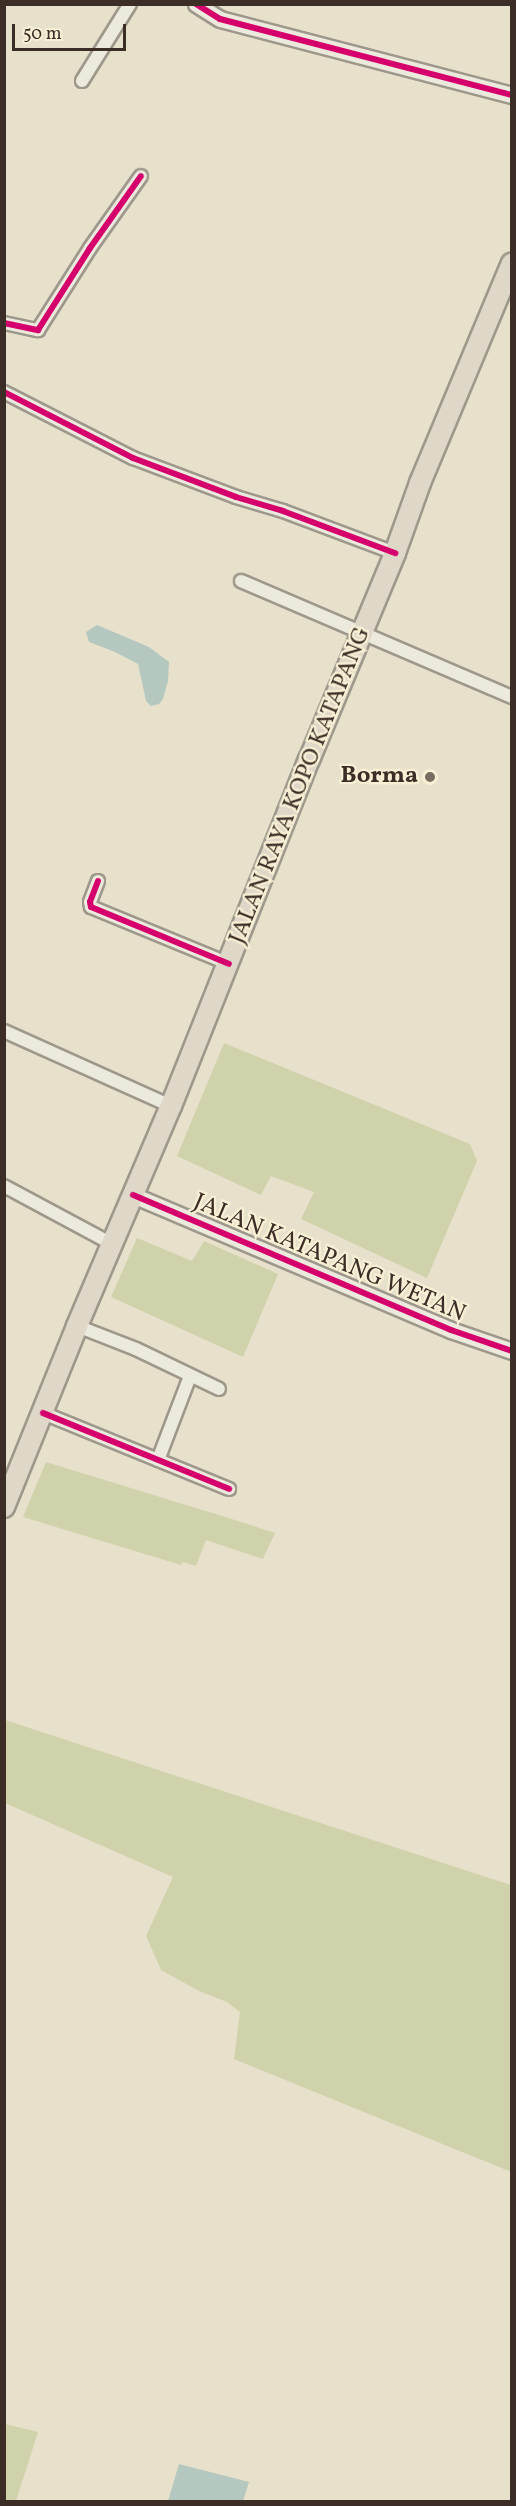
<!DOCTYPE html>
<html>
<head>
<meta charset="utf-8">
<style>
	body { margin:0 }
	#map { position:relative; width:516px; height:2506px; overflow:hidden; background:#e7e1cb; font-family:Vollkorn,serif }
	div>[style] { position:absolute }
	.green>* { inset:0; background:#cfd2ab }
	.water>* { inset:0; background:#b5c8bf }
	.roads { filter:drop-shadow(2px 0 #9d988b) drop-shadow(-2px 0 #9d988b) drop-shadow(0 2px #9d988b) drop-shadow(0 -2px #9d988b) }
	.minor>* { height:12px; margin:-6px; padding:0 6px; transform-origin:6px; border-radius:6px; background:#ece9dd }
	.tertiary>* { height:15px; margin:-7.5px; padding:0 7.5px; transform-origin:7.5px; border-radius:7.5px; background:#ece9dd }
	.primary>* { height:20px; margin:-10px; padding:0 10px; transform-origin:10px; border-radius:10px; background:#dfd8c8 }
	.cycleway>* { height:6px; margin:-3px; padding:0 3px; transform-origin:3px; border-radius:3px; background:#d6006c }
	.dots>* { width:16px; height:16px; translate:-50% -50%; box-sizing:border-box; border:3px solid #f8f0d5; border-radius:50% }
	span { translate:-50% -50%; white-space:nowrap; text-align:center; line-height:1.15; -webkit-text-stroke:4.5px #f8f0d5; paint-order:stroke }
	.poi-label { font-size:24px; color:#3c2e27; font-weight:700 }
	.right { translate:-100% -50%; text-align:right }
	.street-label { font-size:24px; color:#3c2e27 }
	.frame { position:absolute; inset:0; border:6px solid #3c2e27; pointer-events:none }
	.scale { position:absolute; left:12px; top:24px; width:114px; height:27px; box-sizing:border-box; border:3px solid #3c2e27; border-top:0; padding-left:8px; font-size:18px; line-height:21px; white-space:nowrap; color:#3c2e27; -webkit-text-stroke:4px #f8f0d5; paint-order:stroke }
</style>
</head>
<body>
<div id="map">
	<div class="green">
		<i style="clip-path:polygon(224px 1043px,470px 1144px,477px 1161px,427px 1278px,301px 1219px,314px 1192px,271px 1176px,261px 1195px,177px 1156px)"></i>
		<i style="clip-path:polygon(137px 1238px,192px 1261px,204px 1241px,278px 1274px,243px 1357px,111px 1297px)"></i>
		<i style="clip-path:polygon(46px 1462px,235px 1520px,275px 1533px,263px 1559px,206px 1540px,196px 1566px,183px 1562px,181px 1565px,23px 1517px)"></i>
		<i style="clip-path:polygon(5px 1720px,511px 1885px,511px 2172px,234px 2059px,240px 2012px,227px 2002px,199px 1991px,161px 1970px,146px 1936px,173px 1877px,5px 1803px)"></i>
		<i style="clip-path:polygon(5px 2424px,38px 2432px,16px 2501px,5px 2501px)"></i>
	</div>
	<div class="water">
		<i style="clip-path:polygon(97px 625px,149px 647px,169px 662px,168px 681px,163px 699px,159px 704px,151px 706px,146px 701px,138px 664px,115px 652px,89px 642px,86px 632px)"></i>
		<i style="clip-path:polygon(179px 2464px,249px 2482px,243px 2501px,168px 2501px)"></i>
	</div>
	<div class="roads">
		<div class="minor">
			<i style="left:82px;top:81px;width:91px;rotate:-58.1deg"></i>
			<i style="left:4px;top:323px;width:35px;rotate:12deg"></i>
			<i style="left:38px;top:330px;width:97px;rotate:-57.6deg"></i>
			<i style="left:90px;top:248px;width:88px;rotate:-54.7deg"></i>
			<i style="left:4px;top:392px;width:145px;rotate:27.1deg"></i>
			<i style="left:133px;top:458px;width:110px;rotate:20.7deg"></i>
			<i style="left:236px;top:497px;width:49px;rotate:16.6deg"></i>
			<i style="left:283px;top:511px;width:120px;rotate:20.6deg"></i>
			<i style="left:241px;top:581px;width:295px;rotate:23.2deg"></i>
			<i style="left:98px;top:881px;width:22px;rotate:111deg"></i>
			<i style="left:90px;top:902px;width:5px;rotate:79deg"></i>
			<i style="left:91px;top:907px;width:149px;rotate:22.4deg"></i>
			<i style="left:4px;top:1031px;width:183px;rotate:24.2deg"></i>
			<i style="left:4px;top:1186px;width:123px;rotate:28.2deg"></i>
			<i style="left:77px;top:1326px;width:63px;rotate:21.3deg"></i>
			<i style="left:136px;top:1349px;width:92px;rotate:25.7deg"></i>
			<i style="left:43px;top:1413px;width:201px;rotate:22.2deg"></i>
			<i style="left:158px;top:1460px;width:90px;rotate:-69.1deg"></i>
		</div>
		<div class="tertiary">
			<i style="left:196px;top:4px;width:28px;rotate:32deg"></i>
			<i style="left:220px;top:19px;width:302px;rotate:14.6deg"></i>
			<i style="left:133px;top:1195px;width:345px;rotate:23deg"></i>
			<i style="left:451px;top:1330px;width:65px;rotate:19deg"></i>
		</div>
		<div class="primary">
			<i style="left:4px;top:1507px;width:195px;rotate:-68deg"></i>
			<i style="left:77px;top:1326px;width:239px;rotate:-66.9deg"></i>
			<i style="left:171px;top:1106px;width:373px;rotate:-68.3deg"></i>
			<i style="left:309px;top:760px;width:224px;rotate:-67.4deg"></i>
			<i style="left:395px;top:553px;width:74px;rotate:-70.3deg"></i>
			<i style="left:420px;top:483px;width:238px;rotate:-67.3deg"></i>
		</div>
	</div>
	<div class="cycleway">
		<i style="left:196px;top:4px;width:28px;rotate:32deg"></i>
		<i style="left:220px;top:19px;width:302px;rotate:14.6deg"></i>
		<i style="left:4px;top:323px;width:35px;rotate:12deg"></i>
		<i style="left:38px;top:330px;width:97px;rotate:-57.6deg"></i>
		<i style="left:90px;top:248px;width:88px;rotate:-54.7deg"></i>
		<i style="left:4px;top:392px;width:145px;rotate:27.1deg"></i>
		<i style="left:133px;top:458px;width:110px;rotate:20.7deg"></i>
		<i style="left:236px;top:497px;width:49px;rotate:16.6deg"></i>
		<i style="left:283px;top:511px;width:120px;rotate:20.6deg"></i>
		<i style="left:98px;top:881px;width:22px;rotate:111deg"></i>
		<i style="left:90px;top:902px;width:5px;rotate:79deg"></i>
		<i style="left:91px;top:907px;width:149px;rotate:22.4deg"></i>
		<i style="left:133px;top:1195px;width:345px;rotate:23deg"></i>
		<i style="left:451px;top:1330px;width:65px;rotate:19deg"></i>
		<i style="left:43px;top:1413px;width:201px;rotate:22.2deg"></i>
	</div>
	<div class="dots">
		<i style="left:430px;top:777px;background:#786d60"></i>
	</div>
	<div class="poi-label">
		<span class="right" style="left:418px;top:777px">Borma</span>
	</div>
	<div class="street-label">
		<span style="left:301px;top:786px;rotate:-68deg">JALAN RAYA KOPO KATAPANG</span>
		<span style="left:329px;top:1259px;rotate:23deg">JALAN KATAPANG WETAN</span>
	</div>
	<div class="frame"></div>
	<div class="scale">50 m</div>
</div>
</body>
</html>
